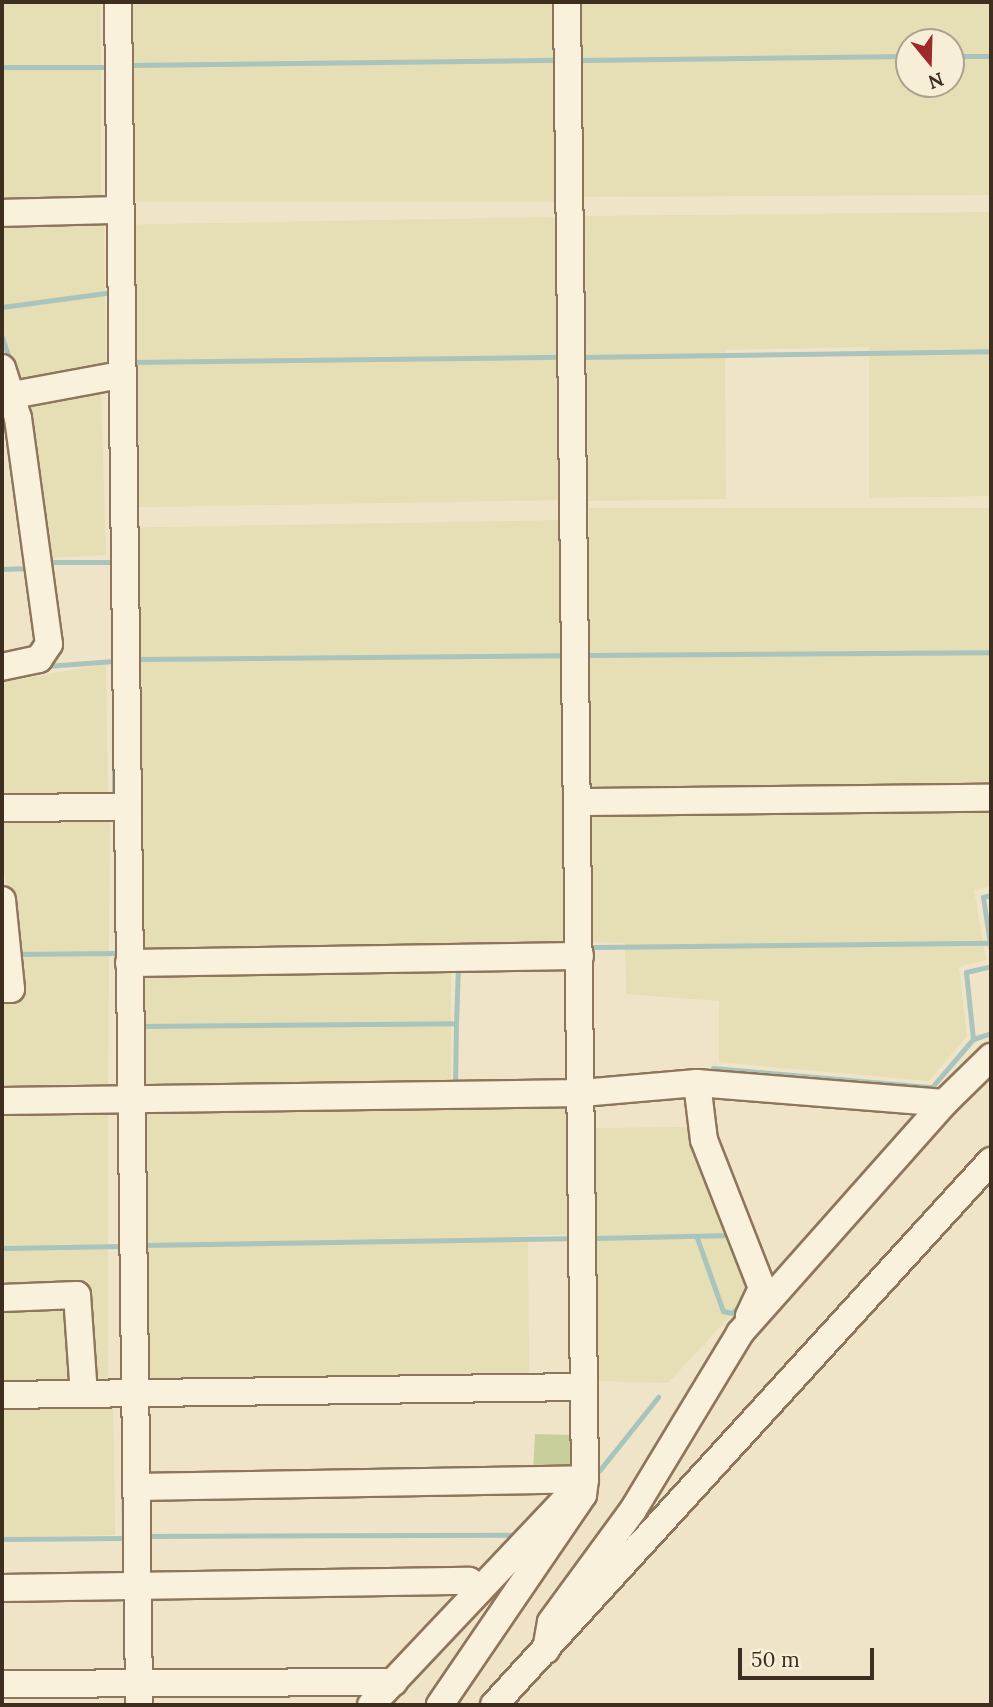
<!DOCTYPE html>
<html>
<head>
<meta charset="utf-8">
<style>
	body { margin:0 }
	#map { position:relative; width:993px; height:1707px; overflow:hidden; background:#f0e4c8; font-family:Lora,serif }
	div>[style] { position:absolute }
	.farmland>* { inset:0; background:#e6deb5; transform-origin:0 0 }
	.green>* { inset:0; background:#c9cf9b }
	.stream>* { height:5px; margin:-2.5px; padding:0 2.5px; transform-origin:2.5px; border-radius:2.5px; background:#a9c4bc }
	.roads { filter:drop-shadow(2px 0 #8d765c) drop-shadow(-2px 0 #8d765c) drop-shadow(0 2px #8d765c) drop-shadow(0 -2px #8d765c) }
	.minor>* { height:26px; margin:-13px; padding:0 13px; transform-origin:13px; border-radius:13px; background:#faf1dc }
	span { translate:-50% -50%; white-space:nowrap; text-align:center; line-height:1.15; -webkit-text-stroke:5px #f7eed8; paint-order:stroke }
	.frame { position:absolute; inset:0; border:4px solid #3d2e20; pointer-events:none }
	.north { position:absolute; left:895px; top:28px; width:70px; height:70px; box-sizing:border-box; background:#f7eed8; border:2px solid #ada18e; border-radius:50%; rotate:161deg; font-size:19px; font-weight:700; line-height:28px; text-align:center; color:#3d2e20 }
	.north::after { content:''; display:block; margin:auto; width:24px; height:32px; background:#9e2a2b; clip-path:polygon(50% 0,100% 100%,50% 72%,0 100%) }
	.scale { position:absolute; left:738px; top:1648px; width:136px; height:32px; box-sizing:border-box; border:4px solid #3d2e20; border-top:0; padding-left:9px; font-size:21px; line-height:24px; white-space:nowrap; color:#3d2e20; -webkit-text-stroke:5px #f7eed8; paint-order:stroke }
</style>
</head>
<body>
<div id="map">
	<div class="farmland">
		<i style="left:2px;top:2px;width:99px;height:201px"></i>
		<i style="left:128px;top:2px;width:428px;height:200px"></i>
		<i style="clip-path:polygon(evenodd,577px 2px,991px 2px,991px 195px,582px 197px,577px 2px,909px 42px,951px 42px,951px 84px,909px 84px,909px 42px)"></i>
		<i style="clip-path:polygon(991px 212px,991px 496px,869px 498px,869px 347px,725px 350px,726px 499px,588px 501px,585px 216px)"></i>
		<i style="left:558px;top:217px;width:283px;height:425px;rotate:89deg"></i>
		<i style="clip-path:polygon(104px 223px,106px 368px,21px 381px,2px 328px,2px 226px)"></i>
		<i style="clip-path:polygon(101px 390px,106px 555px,50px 558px,27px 408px)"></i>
		<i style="left:991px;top:508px;width:284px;height:402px;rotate:90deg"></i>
		<i style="left:563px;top:520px;width:422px;height:427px;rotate:89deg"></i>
		<i style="clip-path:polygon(106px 664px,108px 795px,2px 797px,2px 682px)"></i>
		<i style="clip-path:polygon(991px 806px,991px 886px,974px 890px,986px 960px,959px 967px,967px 1036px,929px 1081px,719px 1062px,719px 1001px,626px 994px,625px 943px,590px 942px,590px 808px)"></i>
		<i style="clip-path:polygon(2px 814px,110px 816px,108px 1088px,2px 1090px,2px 997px,15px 923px,2px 863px)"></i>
		<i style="left:451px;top:967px;width:119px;height:312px;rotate:90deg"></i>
		<i style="clip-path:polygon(559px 1105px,574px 1115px,571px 1235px,528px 1235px,529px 1380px,147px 1383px,142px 1111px)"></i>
		<i style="left:108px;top:1112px;width:270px;height:106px;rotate:90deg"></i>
		<i style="clip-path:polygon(691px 1127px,756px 1288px,668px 1383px,597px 1381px,596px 1128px)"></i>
		<i style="left:113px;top:1403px;width:132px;height:111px;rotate:89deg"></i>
	</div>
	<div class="green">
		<i style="clip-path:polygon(535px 1434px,572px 1435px,572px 1465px,564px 1474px,533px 1473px)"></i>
	</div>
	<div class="stream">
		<i style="left:951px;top:56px;width:40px"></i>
		<i style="left:583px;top:60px;width:326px;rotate:-0.7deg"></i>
		<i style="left:131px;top:65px;width:425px;rotate:-0.7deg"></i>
		<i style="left:2px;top:67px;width:108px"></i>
		<i style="left:2px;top:307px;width:112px;rotate:-7.7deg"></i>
		<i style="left:2px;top:337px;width:28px;rotate:71deg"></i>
		<i style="left:581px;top:357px;width:410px;rotate:-0.8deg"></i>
		<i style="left:132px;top:362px;width:431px;rotate:-0.7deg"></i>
		<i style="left:50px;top:558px;width:4px;rotate:90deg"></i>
		<i style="left:50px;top:562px;width:63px"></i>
		<i style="left:2px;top:569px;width:28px;rotate:-2deg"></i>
		<i style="left:588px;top:655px;width:403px;rotate:-0.4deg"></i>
		<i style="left:139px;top:659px;width:423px;rotate:-0.5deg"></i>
		<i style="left:46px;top:666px;width:68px;rotate:-4.2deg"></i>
		<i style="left:114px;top:743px;width:56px;rotate:90deg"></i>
		<i style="left:991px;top:895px;width:8px;rotate:166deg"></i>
		<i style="left:983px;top:897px;width:54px;rotate:81.4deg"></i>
		<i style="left:593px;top:947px;width:397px;rotate:-0.6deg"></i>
		<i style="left:14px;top:954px;width:103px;rotate:-0.6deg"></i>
		<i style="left:141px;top:1026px;width:315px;rotate:-0.5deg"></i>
		<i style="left:456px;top:1023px;width:57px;rotate:-88deg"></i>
		<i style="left:973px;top:1039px;width:19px;rotate:-18deg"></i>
		<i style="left:713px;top:1068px;width:220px;rotate:5deg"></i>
		<i style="left:932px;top:1087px;width:63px;rotate:-49.5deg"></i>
		<i style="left:973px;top:1039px;width:67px;rotate:-96deg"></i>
		<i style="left:966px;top:972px;width:26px;rotate:-13deg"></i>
		<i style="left:455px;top:1086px;width:63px;rotate:-89.1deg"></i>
		<i style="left:595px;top:1238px;width:138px;rotate:-1.2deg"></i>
		<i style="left:697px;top:1238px;width:77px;rotate:70.4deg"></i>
		<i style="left:723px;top:1311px;width:9px;rotate:13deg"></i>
		<i style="left:732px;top:1313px;width:16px;rotate:-43deg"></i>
		<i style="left:142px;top:1245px;width:425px;rotate:-0.9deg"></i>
		<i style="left:2px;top:1248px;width:121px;rotate:-0.9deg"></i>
		<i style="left:123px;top:1450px;width:92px;rotate:89.4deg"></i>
		<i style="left:599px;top:1471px;width:95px;rotate:-51.4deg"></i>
		<i style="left:146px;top:1536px;width:371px;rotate:-0.2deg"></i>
		<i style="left:2px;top:1539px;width:123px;rotate:-0.5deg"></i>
	</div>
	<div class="roads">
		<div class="minor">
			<i style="left:118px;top:2px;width:1703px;rotate:89.29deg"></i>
			<i style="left:2px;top:213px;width:116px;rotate:-1.5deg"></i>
			<i style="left:2px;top:368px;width:52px;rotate:72.3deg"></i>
			<i style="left:18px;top:418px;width:228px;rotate:82.2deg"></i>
			<i style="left:49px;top:644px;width:18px;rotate:124deg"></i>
			<i style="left:39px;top:659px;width:38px;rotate:168deg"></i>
			<i style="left:2px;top:397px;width:121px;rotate:-10.5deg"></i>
			<i style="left:578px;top:802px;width:413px;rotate:-0.6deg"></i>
			<i style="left:2px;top:808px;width:123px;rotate:-0.5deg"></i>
			<i style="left:2px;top:900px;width:89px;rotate:84.2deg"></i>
			<i style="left:11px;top:989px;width:9px;rotate:180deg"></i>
			<i style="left:129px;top:963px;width:451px;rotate:-0.9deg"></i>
			<i style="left:697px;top:1083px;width:57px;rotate:83deg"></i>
			<i style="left:704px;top:1140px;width:159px;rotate:68.6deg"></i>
			<i style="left:762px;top:1288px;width:31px;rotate:115deg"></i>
			<i style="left:2px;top:1101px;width:580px;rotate:-0.79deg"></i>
			<i style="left:582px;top:1093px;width:115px;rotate:-5deg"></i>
			<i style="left:697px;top:1083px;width:248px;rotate:4.6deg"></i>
			<i style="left:2px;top:1298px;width:75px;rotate:-2.3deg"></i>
			<i style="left:77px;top:1295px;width:99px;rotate:86deg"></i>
			<i style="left:2px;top:1395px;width:582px;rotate:-0.79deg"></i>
			<i style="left:136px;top:1487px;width:449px;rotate:-1deg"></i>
			<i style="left:585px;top:1479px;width:16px;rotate:97deg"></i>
			<i style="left:583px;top:1495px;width:254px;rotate:124.3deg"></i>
			<i style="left:2px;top:1588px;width:467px;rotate:-0.9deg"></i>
			<i style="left:469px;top:1581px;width:13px;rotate:32deg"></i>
			<i style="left:546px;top:1650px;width:28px;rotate:-80deg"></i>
			<i style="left:551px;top:1622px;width:139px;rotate:-53.8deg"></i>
			<i style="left:633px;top:1510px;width:207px;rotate:-58.8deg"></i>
			<i style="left:740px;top:1333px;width:307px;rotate:-48.4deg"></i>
			<i style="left:944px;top:1103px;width:66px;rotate:-44.4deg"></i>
			<i style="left:2px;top:1684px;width:392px;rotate:-0.3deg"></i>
			<i style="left:371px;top:1705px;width:311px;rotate:-46.6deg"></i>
			<i style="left:585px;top:1479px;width:1477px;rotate:-90.7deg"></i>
			<i style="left:494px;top:1705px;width:737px;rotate:-47.59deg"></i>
		</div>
	</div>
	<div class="frame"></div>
	<div class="north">N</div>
	<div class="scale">50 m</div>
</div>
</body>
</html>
